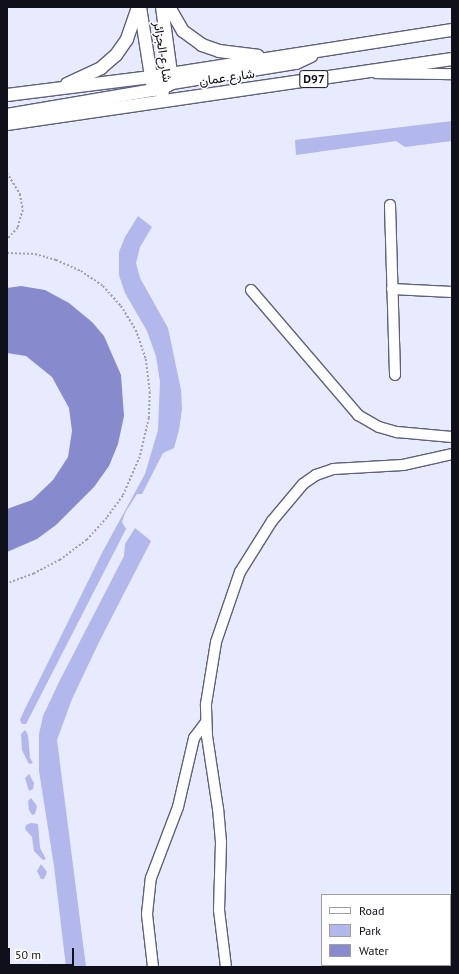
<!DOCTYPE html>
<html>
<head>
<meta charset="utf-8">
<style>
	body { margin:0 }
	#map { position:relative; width:459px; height:974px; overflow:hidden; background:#e8eafe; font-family:"PT Sans",Vazirmatn,sans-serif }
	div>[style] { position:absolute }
	.green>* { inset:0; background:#b2b7ec }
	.water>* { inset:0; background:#878bcd }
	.path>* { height:1.5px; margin-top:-0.75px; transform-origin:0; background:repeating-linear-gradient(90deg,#9e9fb0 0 2px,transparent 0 4px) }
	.roads { filter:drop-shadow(1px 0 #5e617d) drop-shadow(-1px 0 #5e617d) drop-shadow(0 1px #5e617d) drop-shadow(0 -1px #5e617d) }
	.minor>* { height:10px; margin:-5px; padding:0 5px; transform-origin:5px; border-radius:5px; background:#fff }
	.major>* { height:12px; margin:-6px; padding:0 6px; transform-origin:6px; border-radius:6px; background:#fff }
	span { translate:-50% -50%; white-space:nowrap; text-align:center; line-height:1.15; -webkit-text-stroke:3px #fff; paint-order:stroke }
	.shield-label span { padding:1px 3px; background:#fff; border:1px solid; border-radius:3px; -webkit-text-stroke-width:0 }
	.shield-label { font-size:12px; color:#0f101a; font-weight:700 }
	.street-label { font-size:13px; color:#0f101a }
	.frame { position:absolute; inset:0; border:8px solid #0f101a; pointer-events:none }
	.legend { position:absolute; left:321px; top:894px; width:130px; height:72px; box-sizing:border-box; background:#fff; border:1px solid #9f9fa3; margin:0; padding:5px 7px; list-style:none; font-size:12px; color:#0f101a }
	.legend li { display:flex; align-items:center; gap:8px; height:20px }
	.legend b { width:20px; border:1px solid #9f9fa3 }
	.scale { position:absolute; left:8px; top:948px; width:66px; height:18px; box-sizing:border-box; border:2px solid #0f101a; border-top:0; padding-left:5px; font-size:12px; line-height:14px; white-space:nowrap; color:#0f101a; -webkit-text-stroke:3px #fff; paint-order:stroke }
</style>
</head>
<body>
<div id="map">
	<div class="green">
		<i style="clip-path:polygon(452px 121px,452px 141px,405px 147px,396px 141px,296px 155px,295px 140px)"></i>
		<i style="clip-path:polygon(138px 216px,152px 227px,140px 247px,136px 263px,140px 278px,168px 328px,181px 390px,182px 409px,179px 430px,174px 448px,163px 453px,142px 494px,137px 494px,125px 513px,122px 522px,126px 529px,26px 724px,22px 724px,20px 720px,23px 713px,103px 551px,145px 474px,158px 430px,160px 382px,156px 356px,147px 331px,125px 293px,119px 275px,119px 252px,125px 237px)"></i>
		<i style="clip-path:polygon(135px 528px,151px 541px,100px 640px,72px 699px,57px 740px,86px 967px,66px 967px,54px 866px,39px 771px,39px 734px,43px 716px,59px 682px,124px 556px,125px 544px)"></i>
		<i style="clip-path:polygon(25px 730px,28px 735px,30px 758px,33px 763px,29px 764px,22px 750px,21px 734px)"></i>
		<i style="clip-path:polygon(29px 774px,34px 783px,33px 789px,29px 791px,25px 778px)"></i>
		<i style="clip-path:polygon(31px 798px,37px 806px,35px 814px,32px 815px,29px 810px,28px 801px)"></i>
		<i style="clip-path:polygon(31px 823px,38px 824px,40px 848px,46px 859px,43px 860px,34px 851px,32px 837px,25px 829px,26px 825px)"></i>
		<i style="clip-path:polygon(41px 864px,47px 872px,44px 879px,41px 879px,37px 871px)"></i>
	</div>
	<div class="water">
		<i style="clip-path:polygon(21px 286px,45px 290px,69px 303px,92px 322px,104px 336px,121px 375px,124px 416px,118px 444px,109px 466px,94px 487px,56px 525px,37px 539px,7px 552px,7px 509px,32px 500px,53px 480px,68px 457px,72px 431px,69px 408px,52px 377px,26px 356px,7px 353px,7px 288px)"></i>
	</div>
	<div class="path">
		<i style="left:7px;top:173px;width:25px;rotate:58deg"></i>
		<i style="left:20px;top:194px;width:16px;rotate:79deg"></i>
		<i style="left:23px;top:210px;width:19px;rotate:106deg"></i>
		<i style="left:18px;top:228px;width:16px;rotate:133deg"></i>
		<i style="left:7px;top:253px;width:28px;rotate:2deg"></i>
		<i style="left:35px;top:254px;width:22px;rotate:16deg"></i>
		<i style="left:56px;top:260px;width:27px;rotate:24deg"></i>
		<i style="left:81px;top:271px;width:27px;rotate:34deg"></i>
		<i style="left:103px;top:286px;width:27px;rotate:48deg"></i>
		<i style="left:121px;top:306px;width:28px;rotate:58deg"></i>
		<i style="left:136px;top:330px;width:31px;rotate:71deg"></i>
		<i style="left:146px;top:359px;width:33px;rotate:83deg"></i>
		<i style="left:150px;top:392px;width:26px;rotate:92deg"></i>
		<i style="left:149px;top:418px;width:40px;rotate:103deg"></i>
		<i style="left:140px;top:457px;width:43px;rotate:113.6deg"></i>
		<i style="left:123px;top:496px;width:27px;rotate:126deg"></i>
		<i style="left:107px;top:518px;width:30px;rotate:132deg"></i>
		<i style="left:87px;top:540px;width:34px;rotate:143deg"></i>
		<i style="left:60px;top:560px;width:30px;rotate:152deg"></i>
		<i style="left:34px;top:574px;width:29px;rotate:160deg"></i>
		<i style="left:7px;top:734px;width:1px"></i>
	</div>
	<div class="roads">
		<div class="minor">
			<i style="left:376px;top:73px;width:76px;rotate:0.8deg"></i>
			<i style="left:390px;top:205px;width:170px;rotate:88.3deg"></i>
			<i style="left:392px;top:289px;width:60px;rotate:2.9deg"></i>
			<i style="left:251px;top:290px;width:165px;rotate:49.4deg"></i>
			<i style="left:358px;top:415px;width:24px;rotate:30deg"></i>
			<i style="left:379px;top:427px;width:19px;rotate:16deg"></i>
			<i style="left:397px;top:432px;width:55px;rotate:5.2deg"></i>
			<i style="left:153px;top:967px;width:53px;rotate:-96.5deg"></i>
			<i style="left:147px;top:914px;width:36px;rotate:-84deg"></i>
			<i style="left:151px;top:878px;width:76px;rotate:-69.2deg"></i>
			<i style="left:178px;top:807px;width:71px;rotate:-76.9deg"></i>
			<i style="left:194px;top:738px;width:20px;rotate:-53deg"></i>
			<i style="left:226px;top:967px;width:57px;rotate:-97deg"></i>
			<i style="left:219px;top:910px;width:68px;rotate:-88.3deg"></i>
			<i style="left:221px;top:842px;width:33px;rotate:-95deg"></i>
			<i style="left:218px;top:809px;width:74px;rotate:-98.6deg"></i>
			<i style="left:207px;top:736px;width:32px;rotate:-92deg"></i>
			<i style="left:206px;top:704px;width:63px;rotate:-80.8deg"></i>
			<i style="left:216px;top:642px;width:74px;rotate:-71.1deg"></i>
			<i style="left:240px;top:572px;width:60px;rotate:-57.9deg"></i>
			<i style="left:272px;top:521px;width:48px;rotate:-50deg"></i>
			<i style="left:303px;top:484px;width:16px;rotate:-35deg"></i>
			<i style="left:316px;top:475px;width:18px;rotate:-19deg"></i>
			<i style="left:333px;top:469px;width:70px;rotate:-3.3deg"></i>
			<i style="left:403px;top:465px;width:50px;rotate:-12.7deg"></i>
		</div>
		<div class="major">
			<i style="left:140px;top:7px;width:77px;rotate:81deg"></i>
			<i style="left:162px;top:7px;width:74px;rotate:82.2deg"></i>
			<i style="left:169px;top:7px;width:28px;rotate:60deg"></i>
			<i style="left:183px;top:31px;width:24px;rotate:36deg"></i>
			<i style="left:202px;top:45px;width:18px;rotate:19deg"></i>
			<i style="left:219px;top:51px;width:39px;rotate:7deg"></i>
			<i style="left:67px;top:84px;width:38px;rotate:-25deg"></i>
			<i style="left:101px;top:68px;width:20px;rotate:-41deg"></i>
			<i style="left:116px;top:55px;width:19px;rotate:-55deg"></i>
			<i style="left:127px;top:39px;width:34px;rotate:-71deg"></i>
			<i style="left:7px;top:95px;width:145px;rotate:-7.1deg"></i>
			<i style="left:151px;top:77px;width:305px;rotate:-8.9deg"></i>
			<i style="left:162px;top:101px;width:13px;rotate:-86deg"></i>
			<i style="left:163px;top:88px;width:10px;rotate:-29deg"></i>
			<i style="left:172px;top:83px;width:126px;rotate:-9.2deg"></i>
			<i style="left:296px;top:63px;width:17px;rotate:-25deg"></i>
			<i style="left:7px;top:115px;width:149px;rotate:-9.7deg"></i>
			<i style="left:154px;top:90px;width:14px;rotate:-34deg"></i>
			<i style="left:7px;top:124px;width:450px;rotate:-8.3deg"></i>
		</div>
	</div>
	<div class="shield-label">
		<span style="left:314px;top:79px">D97</span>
	</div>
	<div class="street-label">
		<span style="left:162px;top:52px;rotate:81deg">شارع الجزائر</span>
		<span style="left:227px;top:78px;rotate:-8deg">شارع عمان</span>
	</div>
	<div class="frame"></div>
	<ul class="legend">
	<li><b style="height:5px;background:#fff"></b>Road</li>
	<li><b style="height:11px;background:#b2b7ec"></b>Park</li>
	<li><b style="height:11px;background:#878bcd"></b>Water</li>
	</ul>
	<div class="scale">50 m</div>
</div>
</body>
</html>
